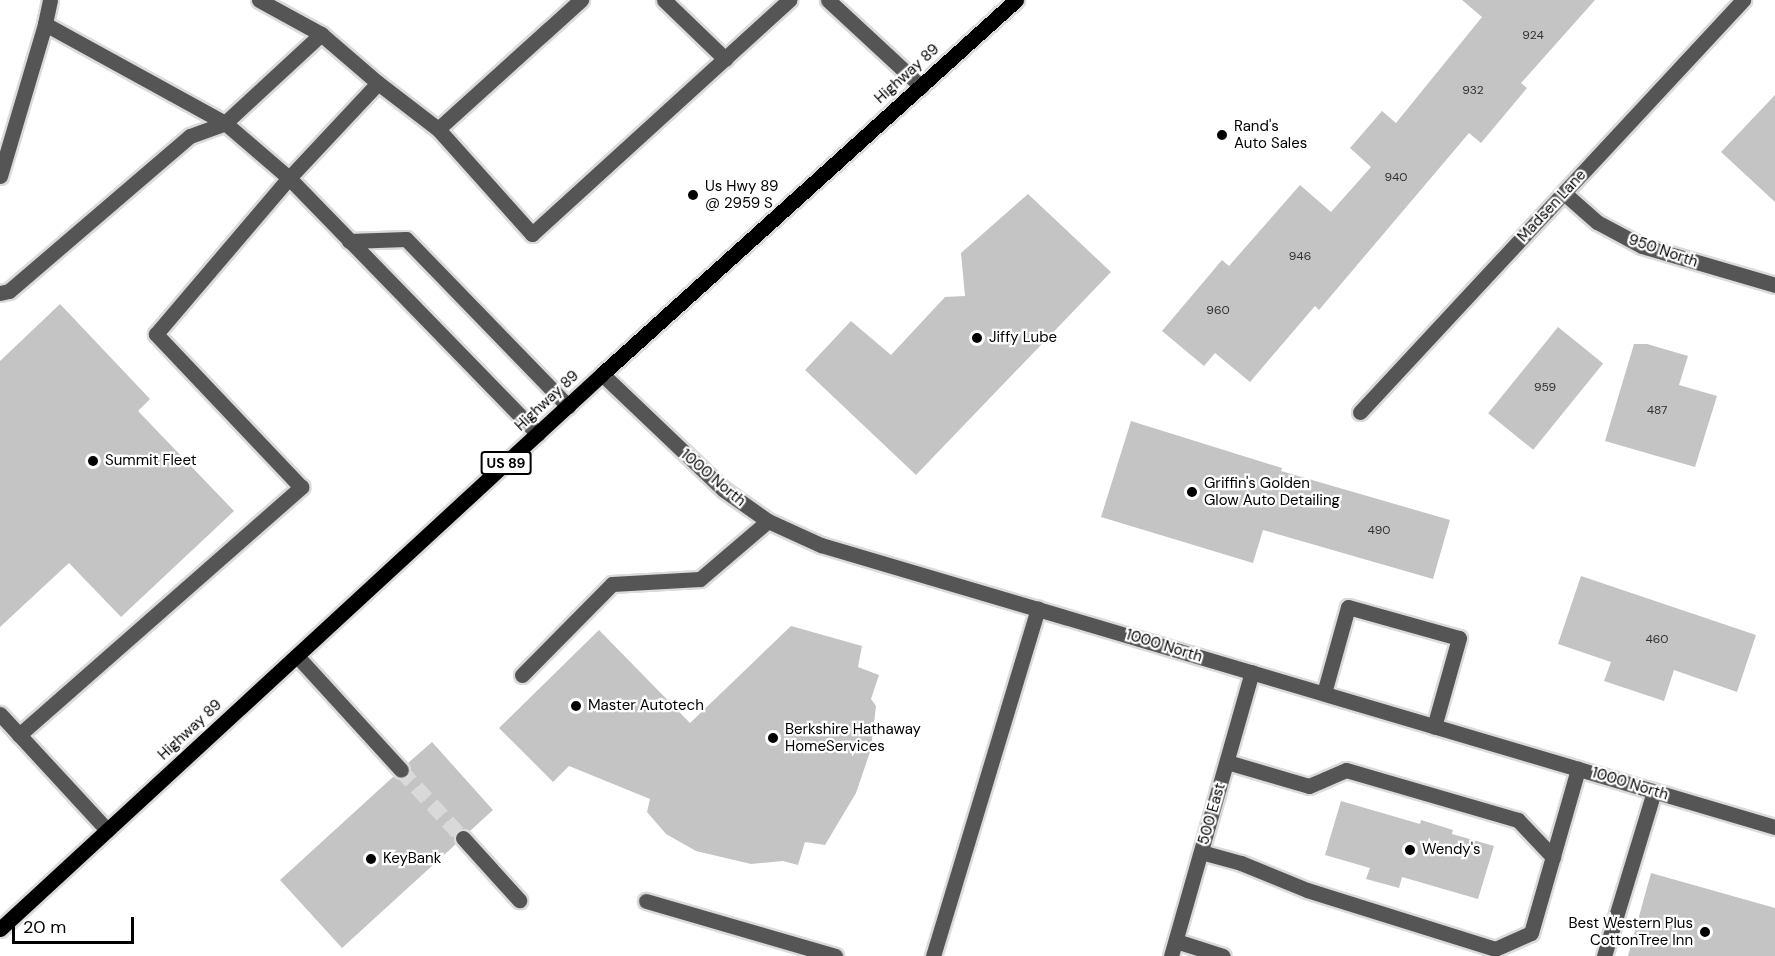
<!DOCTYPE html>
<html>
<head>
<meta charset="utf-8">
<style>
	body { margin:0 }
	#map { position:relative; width:1775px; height:956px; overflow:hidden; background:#fff; font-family:"DM Sans",sans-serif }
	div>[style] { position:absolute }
	.building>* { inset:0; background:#c4c4c4; transform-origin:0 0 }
	.minor-tunnel>* { height:15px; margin-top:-7.5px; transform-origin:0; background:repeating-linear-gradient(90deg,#d9d9d9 0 15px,transparent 0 23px) }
	.roads { filter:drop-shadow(2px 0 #dbdbdb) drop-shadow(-2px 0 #dbdbdb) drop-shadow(0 2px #dbdbdb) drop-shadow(0 -2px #dbdbdb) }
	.minor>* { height:15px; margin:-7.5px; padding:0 7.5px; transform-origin:7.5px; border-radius:7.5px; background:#555 }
	.major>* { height:15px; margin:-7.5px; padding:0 7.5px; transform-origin:7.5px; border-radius:7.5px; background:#000 }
	.dots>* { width:16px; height:16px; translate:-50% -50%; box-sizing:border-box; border:3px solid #fff; border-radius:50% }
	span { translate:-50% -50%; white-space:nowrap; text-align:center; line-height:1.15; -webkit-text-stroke:4.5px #fff; paint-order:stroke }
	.number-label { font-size:12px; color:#313131 }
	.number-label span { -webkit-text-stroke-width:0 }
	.shield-label span { padding:2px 4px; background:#fff; border:2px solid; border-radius:4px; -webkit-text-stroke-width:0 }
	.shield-label { font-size:14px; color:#000; font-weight:700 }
	.street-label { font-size:15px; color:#000 }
	.poi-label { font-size:15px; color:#000 }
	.left { translate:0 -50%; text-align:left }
	.right { translate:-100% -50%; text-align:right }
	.scale { position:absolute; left:12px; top:917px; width:122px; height:27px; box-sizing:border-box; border:3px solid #000; border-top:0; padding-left:8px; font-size:18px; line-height:21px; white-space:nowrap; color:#000; -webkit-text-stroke:4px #fff; paint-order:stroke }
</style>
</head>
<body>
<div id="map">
	<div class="building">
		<i style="clip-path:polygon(1462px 0,1595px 0,1521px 83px,1527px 88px,1481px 143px,1469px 133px,1319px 310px,1315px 306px,1250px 382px,1215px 353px,1204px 366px,1162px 331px,1222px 260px,1229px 266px,1300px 185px,1331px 212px,1371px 167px,1350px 148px,1382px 111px,1396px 123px,1482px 17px)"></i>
		<i style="clip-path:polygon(1775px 95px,1775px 202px,1721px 152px)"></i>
		<i style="clip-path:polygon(1028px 194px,1111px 272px,916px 475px,805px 370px,851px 321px,891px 355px,945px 297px,965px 296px,961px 253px)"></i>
		<i style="clip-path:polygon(60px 304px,150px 399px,138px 411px,234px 511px,121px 617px,69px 563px,0 627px,0 361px)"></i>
		<i style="left:1558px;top:327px;width:58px;height:111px;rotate:39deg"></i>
		<i style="clip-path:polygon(1634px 344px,1647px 344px,1688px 356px,1679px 385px,1717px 396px,1695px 467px,1605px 441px)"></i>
		<i style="clip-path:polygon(1131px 421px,1282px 468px,1281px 471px,1450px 520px,1433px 579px,1263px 530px,1253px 563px,1101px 517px)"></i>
		<i style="clip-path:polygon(1581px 576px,1756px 635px,1737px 692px,1674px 670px,1664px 701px,1604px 681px,1611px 662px,1558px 644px)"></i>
		<i style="clip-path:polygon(791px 626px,862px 646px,858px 667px,879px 675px,871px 699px,876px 706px,871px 749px,856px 793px,825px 845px,805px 842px,798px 865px,783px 861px,751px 864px,696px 851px,666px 834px,647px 812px,650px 799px,569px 766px,553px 782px,499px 728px,599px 630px,690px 723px)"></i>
		<i style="clip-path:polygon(432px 742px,493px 810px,470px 831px,465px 829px,457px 830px,454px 836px,456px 844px,342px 948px,280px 880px,394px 776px,403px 780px,408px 777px,411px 768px,408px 763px)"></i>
		<i style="clip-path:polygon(1341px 801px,1420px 824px,1421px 820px,1453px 830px,1452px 834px,1494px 846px,1478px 899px,1402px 877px,1399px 888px,1366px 879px,1370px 868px,1325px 855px)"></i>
		<i style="clip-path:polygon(1651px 873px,1775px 908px,1775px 956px,1628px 956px)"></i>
	</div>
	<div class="minor-tunnel">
		<i style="left:401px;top:770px;width:92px;rotate:47.6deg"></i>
	</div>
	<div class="roads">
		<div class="minor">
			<i style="left:50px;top:0;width:25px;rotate:102deg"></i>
			<i style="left:45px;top:24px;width:205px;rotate:28.8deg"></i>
			<i style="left:225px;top:123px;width:84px;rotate:40.7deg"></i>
			<i style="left:289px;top:178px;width:357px;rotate:45.8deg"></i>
			<i style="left:259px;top:0;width:71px;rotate:28.7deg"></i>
			<i style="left:321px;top:34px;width:75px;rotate:40.7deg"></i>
			<i style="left:664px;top:0;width:85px;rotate:44deg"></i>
			<i style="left:828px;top:0;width:127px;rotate:42.8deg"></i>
			<i style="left:438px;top:129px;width:193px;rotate:-42.1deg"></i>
			<i style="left:0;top:176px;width:159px;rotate:-73.5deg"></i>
			<i style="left:1564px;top:193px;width:44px;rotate:41.3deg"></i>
			<i style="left:1597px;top:222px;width:51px;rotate:28.1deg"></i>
			<i style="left:1642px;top:246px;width:139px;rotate:16.3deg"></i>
			<i style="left:349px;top:241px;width:57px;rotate:-2deg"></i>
			<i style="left:406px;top:239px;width:233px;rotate:45.9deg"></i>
			<i style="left:0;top:293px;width:9px;rotate:-13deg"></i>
			<i style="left:9px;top:291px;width:238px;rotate:-40.6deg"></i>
			<i style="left:190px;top:136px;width:37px;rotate:-20deg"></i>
			<i style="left:225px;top:123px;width:131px;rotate:-42.8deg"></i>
			<i style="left:602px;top:374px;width:168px;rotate:43.6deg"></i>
			<i style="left:724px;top:490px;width:54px;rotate:35.2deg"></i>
			<i style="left:768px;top:521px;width:58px;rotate:24.4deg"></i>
			<i style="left:821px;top:545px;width:995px;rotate:16.47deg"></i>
			<i style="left:1360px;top:412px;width:563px;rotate:-47.09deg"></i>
			<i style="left:297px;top:656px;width:154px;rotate:47.6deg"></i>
			<i style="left:522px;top:675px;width:128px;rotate:-45.3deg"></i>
			<i style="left:612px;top:584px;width:88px;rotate:-3.3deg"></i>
			<i style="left:700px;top:579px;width:89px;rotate:-40.5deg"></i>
			<i style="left:1324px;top:693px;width:89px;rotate:-74.4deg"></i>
			<i style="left:1348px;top:607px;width:115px;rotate:15.6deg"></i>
			<i style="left:1459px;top:638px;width:92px;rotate:105.7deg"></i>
			<i style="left:0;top:714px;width:158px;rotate:47.3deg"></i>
			<i style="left:19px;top:735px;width:376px;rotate:-41.3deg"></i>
			<i style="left:301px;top:487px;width:211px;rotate:-133.5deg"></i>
			<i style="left:156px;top:334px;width:205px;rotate:-49.6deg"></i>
			<i style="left:289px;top:178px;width:130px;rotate:-46.9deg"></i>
			<i style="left:378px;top:83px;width:76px;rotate:37.5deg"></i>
			<i style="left:438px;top:129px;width:141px;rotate:48.2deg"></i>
			<i style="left:532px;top:234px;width:348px;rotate:-42.3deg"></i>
			<i style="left:1227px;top:762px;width:85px;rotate:16.3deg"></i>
			<i style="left:1309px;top:786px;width:40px;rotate:-23.4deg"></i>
			<i style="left:1346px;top:770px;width:179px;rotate:16.2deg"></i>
			<i style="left:1518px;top:820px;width:51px;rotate:46.6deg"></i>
			<i style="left:463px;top:838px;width:84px;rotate:47.9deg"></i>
			<i style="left:1201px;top:852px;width:41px;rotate:15.4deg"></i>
			<i style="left:1241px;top:863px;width:71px;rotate:22.2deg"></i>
			<i style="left:1307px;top:890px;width:197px;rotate:17.4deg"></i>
			<i style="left:1495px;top:949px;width:39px;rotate:-24deg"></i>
			<i style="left:1531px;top:933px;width:171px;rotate:-74deg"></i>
			<i style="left:646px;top:901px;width:197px;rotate:16.2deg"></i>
			<i style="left:1176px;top:941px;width:49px;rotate:17.7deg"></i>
			<i style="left:933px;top:956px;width:363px;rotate:-73.2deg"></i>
			<i style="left:1171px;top:956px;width:295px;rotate:-74.1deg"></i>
			<i style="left:1604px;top:956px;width:172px;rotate:-73.1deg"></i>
		</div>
		<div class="major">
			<i style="left:0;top:929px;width:819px;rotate:-42.67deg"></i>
			<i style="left:602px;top:374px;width:558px;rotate:-42.09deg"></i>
		</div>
	</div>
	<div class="dots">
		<i style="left:1222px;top:135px;background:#000"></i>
		<i style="left:693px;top:195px;background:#000"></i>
		<i style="left:977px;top:338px;background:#000"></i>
		<i style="left:93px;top:461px;background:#000"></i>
		<i style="left:1192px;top:492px;background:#000"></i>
		<i style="left:576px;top:706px;background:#000"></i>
		<i style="left:773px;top:738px;background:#000"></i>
		<i style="left:1410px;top:850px;background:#000"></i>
		<i style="left:371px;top:859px;background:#000"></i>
		<i style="left:1705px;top:932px;background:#000"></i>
	</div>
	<div class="number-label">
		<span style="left:1533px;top:36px">924</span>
		<span style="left:1473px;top:91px">932</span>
		<span style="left:1396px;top:178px">940</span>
		<span style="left:1300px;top:257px">946</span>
		<span style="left:1218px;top:311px">960</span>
		<span style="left:1545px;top:388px">959</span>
		<span style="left:1657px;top:411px">487</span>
		<span style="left:1379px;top:531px">490</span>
		<span style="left:1657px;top:640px">460</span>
	</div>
	<div class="shield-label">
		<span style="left:506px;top:463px">US 89</span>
	</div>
	<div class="street-label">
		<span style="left:907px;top:74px;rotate:-42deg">Highway 89</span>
		<span style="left:1552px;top:206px;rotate:-47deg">Madsen Lane</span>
		<span style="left:1663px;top:251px;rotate:19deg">950 North</span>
		<span style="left:547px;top:401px;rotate:-43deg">Highway 89</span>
		<span style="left:713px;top:478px;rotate:40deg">1000 North</span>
		<span style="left:1164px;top:646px;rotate:17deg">1000 North</span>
		<span style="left:190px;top:730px;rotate:-43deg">Highway 89</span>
		<span style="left:1630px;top:784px;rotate:17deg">1000 North</span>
		<span style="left:1212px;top:814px;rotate:-74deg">500 East</span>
	</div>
	<div class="poi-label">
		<span class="left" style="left:1234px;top:135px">Rand's<br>Auto Sales</span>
		<span class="left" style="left:705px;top:195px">Us Hwy 89<br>@ 2959 S</span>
		<span class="left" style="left:989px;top:338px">Jiffy Lube</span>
		<span class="left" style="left:105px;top:461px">Summit Fleet</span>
		<span class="left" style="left:1204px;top:492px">Griffin's Golden<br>Glow Auto Detailing</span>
		<span class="left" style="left:588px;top:706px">Master Autotech</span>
		<span class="left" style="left:785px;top:738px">Berkshire Hathaway<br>HomeServices</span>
		<span class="left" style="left:1422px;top:850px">Wendy's</span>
		<span class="left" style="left:383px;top:859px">KeyBank</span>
		<span class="right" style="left:1693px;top:932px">Best Western Plus<br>CottonTree Inn</span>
	</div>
	<div class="scale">20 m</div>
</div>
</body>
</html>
